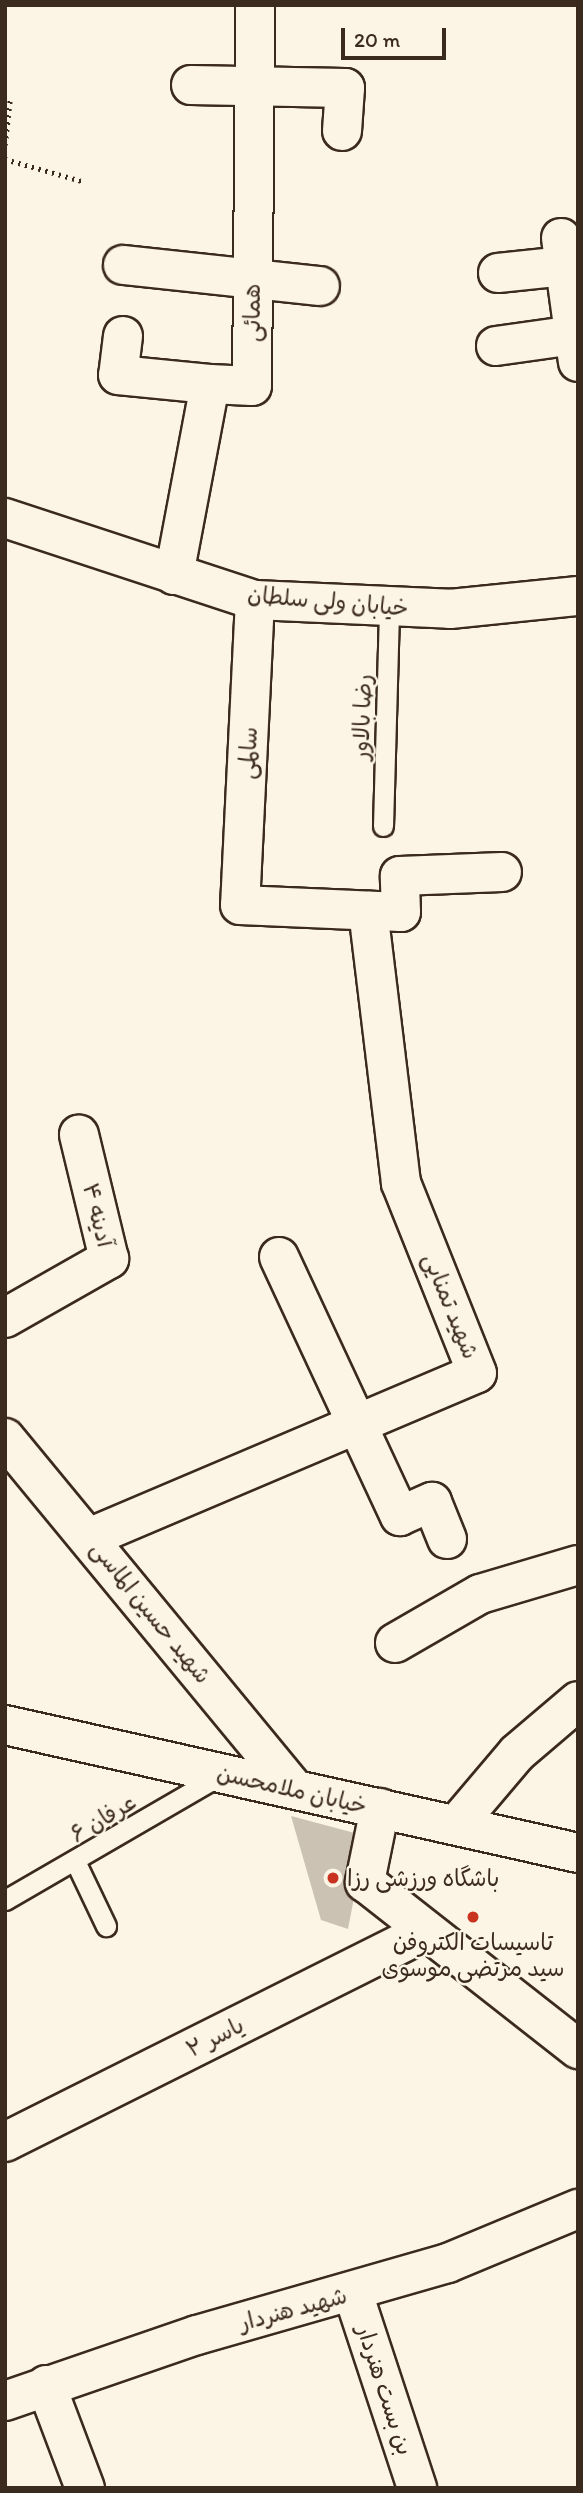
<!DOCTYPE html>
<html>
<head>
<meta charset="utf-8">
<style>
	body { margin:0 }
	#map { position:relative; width:583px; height:2493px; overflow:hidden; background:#fcf5e5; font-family:Itim,"Playpen Sans Arabic",sans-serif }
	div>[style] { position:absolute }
	.building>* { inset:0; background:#ccc2b3 }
	.path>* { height:4.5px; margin-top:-2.25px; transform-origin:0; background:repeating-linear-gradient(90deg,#3b2a1e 0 2px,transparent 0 7px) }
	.roads { filter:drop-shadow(2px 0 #3b2a1e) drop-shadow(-2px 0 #3b2a1e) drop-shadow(0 2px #3b2a1e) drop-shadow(0 -2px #3b2a1e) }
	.lane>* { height:19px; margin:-9.5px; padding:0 9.5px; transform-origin:9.5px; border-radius:9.5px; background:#fcf5e5 }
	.street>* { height:38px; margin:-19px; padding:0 19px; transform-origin:19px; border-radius:19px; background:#fcf5e5 }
	.secondary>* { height:38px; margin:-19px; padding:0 19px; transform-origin:19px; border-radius:19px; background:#fcf5e5 }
	.dots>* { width:19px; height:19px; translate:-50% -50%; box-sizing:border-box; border:4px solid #fcf5e5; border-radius:50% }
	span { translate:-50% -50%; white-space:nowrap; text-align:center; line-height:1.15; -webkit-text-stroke:5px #fcf5e5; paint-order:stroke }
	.street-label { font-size:23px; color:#3b2a1e }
	.poi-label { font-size:23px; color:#3b2a1e }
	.left { translate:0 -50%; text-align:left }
	.frame { position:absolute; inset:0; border:7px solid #3b2a1e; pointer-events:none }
	.scale { position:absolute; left:341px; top:28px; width:105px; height:32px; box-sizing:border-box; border:4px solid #3b2a1e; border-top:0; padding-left:9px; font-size:21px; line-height:24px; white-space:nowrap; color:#3b2a1e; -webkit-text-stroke:5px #fcf5e5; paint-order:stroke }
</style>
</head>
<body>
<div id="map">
	<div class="building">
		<i style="clip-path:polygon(291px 1816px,366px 1836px,348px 1929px,321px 1920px)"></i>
	</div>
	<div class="path">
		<i style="left:5px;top:145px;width:45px;rotate:-83.7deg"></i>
		<i style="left:5px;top:159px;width:83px;rotate:16deg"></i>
	</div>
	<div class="roads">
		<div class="lane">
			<i style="left:383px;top:826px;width:217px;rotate:-88.4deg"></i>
			<i style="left:76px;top:1863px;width:70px;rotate:64.5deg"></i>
			<i style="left:5px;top:1900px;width:251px;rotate:-30.1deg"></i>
		</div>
		<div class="street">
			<i style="left:191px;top:85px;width:154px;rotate:1.1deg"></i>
			<i style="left:345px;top:88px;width:43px;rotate:94deg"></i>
			<i style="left:561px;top:238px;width:125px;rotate:82.2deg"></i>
			<i style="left:123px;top:265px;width:198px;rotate:6.1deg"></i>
			<i style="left:498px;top:273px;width:67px;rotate:-6deg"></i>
			<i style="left:123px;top:336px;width:39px;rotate:97deg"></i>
			<i style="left:118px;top:375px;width:92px;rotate:5.6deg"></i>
			<i style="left:496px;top:346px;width:79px;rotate:-8deg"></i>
			<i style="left:5px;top:518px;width:263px;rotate:18.2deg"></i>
			<i style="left:255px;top:600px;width:195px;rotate:2.6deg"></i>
			<i style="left:450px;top:609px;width:129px;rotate:-5.8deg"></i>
			<i style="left:174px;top:575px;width:194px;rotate:-79.3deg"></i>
			<i style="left:210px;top:384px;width:42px;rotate:2.7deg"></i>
			<i style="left:252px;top:386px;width:381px;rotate:-89.5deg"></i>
			<i style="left:255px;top:600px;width:305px;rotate:92.8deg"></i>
			<i style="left:240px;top:905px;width:161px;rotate:2.5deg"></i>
			<i style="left:401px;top:912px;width:36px;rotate:-92deg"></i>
			<i style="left:400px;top:876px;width:102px;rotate:-2.2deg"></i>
			<i style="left:279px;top:1257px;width:286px;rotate:65deg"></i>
			<i style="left:400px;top:1516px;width:35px;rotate:-24deg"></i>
			<i style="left:432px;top:1502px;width:40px;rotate:68deg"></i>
			<i style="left:5px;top:1318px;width:120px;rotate:-29.6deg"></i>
			<i style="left:109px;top:1259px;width:128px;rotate:-103.6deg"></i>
			<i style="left:91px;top:1537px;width:419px;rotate:-23deg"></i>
			<i style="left:477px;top:1373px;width:205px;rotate:-111.8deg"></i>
			<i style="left:401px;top:1183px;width:274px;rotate:-96.9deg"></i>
			<i style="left:395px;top:1643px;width:98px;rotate:-30deg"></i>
			<i style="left:480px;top:1594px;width:102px;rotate:-16.5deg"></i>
			<i style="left:380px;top:1808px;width:76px;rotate:101.5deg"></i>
			<i style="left:365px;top:1882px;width:271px;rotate:38.1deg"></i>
			<i style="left:456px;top:1825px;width:94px;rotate:-49.7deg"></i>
			<i style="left:517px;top:1753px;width:80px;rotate:-40.4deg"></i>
			<i style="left:5px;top:2142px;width:469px;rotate:-26.6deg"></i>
			<i style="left:353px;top:2293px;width:205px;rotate:71.8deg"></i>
			<i style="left:46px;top:2385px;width:110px;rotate:69.3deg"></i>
			<i style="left:5px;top:2401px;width:203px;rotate:-19deg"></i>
			<i style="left:197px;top:2335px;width:261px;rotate:-16deg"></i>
			<i style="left:448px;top:2263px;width:141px;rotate:-22.6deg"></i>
		</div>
		<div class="secondary">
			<i style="left:5px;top:1438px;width:455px;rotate:50.5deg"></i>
			<i style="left:5px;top:1725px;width:587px;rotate:12.59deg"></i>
		</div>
	</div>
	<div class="dots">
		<i style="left:333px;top:1878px;background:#c8321e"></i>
		<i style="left:473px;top:1917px;background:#c8321e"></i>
	</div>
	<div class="street-label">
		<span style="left:252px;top:313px;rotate:-90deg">همائی</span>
		<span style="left:328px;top:601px;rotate:5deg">خیابان ولی سلطان</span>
		<span style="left:362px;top:717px;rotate:-88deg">رضا بالاور</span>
		<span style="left:248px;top:753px;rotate:-87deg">سالمی</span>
		<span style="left:98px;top:1215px;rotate:76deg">آدینه ۴</span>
		<span style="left:451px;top:1306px;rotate:68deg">شهید تمنایی</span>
		<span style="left:151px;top:1612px;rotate:51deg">شهید حسین الماسی</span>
		<span style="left:292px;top:1789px;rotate:13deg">خیابان ملامحسن</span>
		<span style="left:103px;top:1818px;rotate:-31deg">عرفان ۶</span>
		<span style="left:215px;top:2037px;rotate:-27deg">یاسر ۲</span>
		<span style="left:293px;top:2309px;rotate:-15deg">شهید هنردار</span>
		<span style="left:385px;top:2390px;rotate:72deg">بن بست هنردار</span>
	</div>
	<div class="poi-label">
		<span class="left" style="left:347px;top:1878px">باشگاه ورزشی رزا</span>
		<span style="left:473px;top:1955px">تاسیسات الکتروفن<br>سید مرتضی موسوی</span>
	</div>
	<div class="frame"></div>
	<div class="scale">20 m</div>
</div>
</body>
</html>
